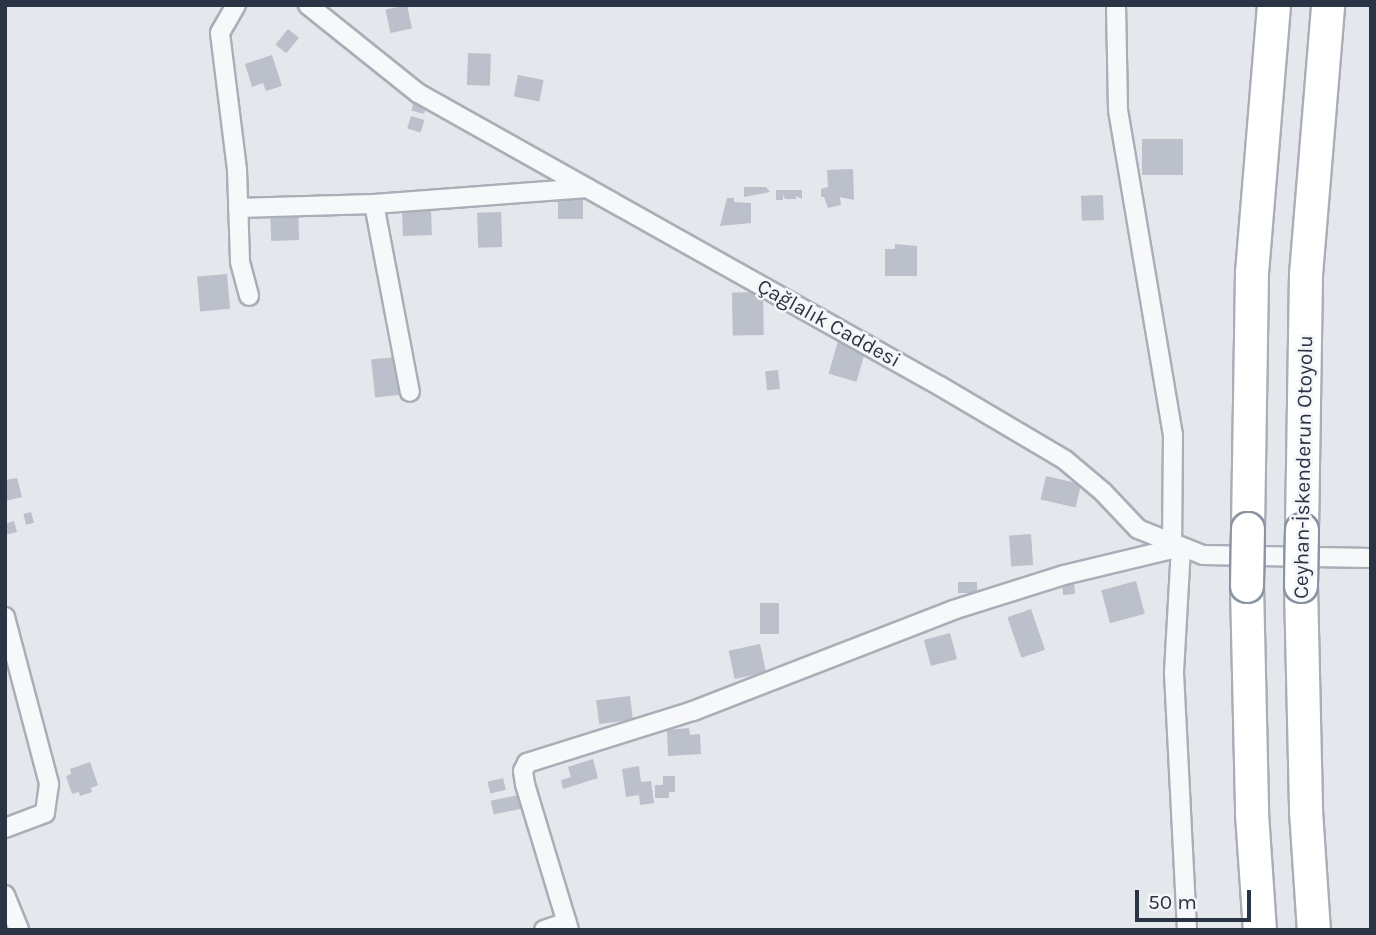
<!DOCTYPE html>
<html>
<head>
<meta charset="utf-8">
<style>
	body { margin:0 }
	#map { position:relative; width:1376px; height:935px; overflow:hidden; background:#e4e7ec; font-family:Karla,sans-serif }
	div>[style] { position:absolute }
	.building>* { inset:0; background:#bbc0ca; transform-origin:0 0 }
	.roads { filter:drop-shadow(2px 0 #a9aeb7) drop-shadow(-2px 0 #a9aeb7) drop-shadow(0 2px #a9aeb7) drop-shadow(0 -2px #a9aeb7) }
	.street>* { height:18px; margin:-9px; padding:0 9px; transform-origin:9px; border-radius:9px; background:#f7f8fa }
	.highway>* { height:32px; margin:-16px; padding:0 16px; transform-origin:16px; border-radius:16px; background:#fff }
	.bridges { filter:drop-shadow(2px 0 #8b94a3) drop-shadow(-2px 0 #8b94a3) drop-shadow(0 2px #8b94a3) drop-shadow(0 -2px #8b94a3) }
	.highway-bridge>* { height:32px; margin:-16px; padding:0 16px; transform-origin:16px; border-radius:16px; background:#fff }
	span { translate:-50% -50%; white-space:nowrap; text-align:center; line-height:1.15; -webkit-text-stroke:5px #f4f6f9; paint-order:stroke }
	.street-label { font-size:21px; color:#2b3445 }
	.frame { position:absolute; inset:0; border:7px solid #2b3445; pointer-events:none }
	.scale { position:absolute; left:1135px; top:890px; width:116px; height:32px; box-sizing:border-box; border:4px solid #2b3445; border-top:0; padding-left:9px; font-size:21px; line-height:24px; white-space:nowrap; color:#2b3445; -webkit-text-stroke:5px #f4f6f9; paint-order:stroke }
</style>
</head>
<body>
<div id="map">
	<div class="building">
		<i style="left:407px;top:5px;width:24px;height:22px;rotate:78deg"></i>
		<i style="left:288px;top:29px;width:14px;height:20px;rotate:39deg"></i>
		<i style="left:468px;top:53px;width:23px;height:32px;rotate:2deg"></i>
		<i style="clip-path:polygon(272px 55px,282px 86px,266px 91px,263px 83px,252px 87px,245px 64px)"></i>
		<i style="left:518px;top:75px;width:26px;height:22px;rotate:11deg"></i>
		<i style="left:414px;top:100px;width:13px;height:11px;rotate:13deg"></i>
		<i style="left:411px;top:116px;width:14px;height:13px;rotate:17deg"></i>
		<i style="left:1142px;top:139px;width:41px;height:36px"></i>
		<i style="clip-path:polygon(853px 169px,854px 200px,840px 197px,841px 205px,828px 208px,824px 197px,821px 197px,821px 189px,828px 187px,827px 170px)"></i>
		<i style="clip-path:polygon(744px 187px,766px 187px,770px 192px,744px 197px)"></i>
		<i style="clip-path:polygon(776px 190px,802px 190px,802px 199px,796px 196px,796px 199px,785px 199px,783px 194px,783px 200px,776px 200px)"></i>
		<i style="left:1103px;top:195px;width:25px;height:22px;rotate:88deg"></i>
		<i style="left:558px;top:197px;width:25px;height:22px"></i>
		<i style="clip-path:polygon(727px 198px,734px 198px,734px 202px,751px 203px,751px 223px,720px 226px)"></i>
		<i style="left:298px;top:206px;width:34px;height:28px;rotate:88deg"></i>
		<i style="left:431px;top:209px;width:26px;height:29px;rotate:88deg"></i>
		<i style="left:501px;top:212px;width:35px;height:24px;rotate:88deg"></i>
		<i style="clip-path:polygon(895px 244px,917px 246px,917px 276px,885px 276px,885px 249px,895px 249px)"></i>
		<i style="left:227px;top:274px;width:35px;height:30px;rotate:85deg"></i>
		<i style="left:763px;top:292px;width:43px;height:31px;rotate:89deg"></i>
		<i style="left:838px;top:341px;width:29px;height:34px;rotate:16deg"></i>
		<i style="left:396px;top:357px;width:38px;height:25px;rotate:84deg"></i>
		<i style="left:778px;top:370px;width:19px;height:13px;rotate:84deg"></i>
		<i style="left:1046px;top:476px;width:36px;height:24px;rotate:13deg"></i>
		<i style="clip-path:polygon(17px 478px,22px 497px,5px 501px,5px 480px)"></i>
		<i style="left:31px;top:512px;width:11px;height:8px;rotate:75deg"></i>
		<i style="clip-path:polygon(14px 521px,17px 532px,5px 535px,5px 524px)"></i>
		<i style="left:1031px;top:534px;width:31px;height:22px;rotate:86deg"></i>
		<i style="left:1136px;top:581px;width:34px;height:36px;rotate:75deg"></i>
		<i style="left:958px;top:582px;width:19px;height:11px"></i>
		<i style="left:1074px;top:582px;width:12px;height:12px;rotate:85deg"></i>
		<i style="left:760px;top:603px;width:19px;height:31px"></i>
		<i style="left:1031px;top:609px;width:43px;height:25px;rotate:71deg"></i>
		<i style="left:950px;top:633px;width:27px;height:27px;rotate:75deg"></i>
		<i style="left:760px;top:644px;width:29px;height:32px;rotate:78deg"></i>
		<i style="left:630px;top:696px;width:24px;height:34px;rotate:83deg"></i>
		<i style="clip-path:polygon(689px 728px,690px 735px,700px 734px,701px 754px,668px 756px,667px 730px)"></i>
		<i style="clip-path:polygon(593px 759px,598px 778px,563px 789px,561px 780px,571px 777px,568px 767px)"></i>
		<i style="clip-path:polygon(90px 762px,98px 785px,91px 788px,92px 792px,80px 796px,79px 792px,72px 794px,66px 776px,71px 774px,70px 769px)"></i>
		<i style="clip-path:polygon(639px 766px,641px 782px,651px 781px,654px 803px,640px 805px,639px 795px,626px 797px,622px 769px)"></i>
		<i style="clip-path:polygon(663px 776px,675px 776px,675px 792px,669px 792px,669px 798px,655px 798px,655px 785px,663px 785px)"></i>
		<i style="left:503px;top:778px;width:12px;height:16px;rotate:76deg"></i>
		<i style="left:523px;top:794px;width:14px;height:33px;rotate:78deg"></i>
	</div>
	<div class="roads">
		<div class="street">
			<i style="left:236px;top:5px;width:32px;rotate:120deg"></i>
			<i style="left:220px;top:33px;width:138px;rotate:82.9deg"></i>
			<i style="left:237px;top:170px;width:92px;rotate:88.1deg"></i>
			<i style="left:240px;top:262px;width:35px;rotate:75deg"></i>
			<i style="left:308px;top:5px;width:141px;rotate:38.7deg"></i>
			<i style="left:418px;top:93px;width:599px;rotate:29.31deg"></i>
			<i style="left:940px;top:386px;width:145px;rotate:30.6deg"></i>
			<i style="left:1065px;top:460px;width:50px;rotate:40.1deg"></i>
			<i style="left:1103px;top:492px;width:51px;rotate:46.6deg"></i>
			<i style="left:1138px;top:529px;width:70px;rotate:21.8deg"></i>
			<i style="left:1203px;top:555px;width:168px;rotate:1deg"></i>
			<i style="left:1116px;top:5px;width:105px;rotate:88.9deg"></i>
			<i style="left:1118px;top:110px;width:330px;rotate:80.4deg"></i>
			<i style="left:1173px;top:435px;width:108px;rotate:90.5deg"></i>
			<i style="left:374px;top:204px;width:191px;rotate:79.2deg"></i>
			<i style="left:238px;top:208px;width:136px;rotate:-1.7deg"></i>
			<i style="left:374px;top:204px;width:214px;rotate:-4.3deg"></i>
			<i style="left:5px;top:617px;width:173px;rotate:75.2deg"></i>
			<i style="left:49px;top:784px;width:29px;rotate:98deg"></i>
			<i style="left:45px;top:813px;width:43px;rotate:159.4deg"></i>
			<i style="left:5px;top:895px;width:38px;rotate:68deg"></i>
			<i style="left:544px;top:930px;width:24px;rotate:-19deg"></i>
			<i style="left:569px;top:930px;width:152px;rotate:-106.8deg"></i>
			<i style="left:525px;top:784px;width:13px;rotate:-99deg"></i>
			<i style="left:523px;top:771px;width:9px;rotate:-63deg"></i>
			<i style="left:527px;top:763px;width:174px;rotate:-17.4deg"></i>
			<i style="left:693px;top:711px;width:279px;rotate:-21.2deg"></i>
			<i style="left:953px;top:610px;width:116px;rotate:-17.5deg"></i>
			<i style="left:1064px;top:575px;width:120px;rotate:-13.5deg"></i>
			<i style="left:1181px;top:547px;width:126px;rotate:93.2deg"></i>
			<i style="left:1174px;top:673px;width:257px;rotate:87.1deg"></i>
		</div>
		<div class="highway">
			<i style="left:1248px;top:529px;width:256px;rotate:-89.1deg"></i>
			<i style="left:1252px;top:273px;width:269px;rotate:-85.3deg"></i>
			<i style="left:1302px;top:530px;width:255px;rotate:-89.1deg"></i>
			<i style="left:1306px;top:275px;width:271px;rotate:-85.3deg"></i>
			<i style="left:1247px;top:586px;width:228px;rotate:88.7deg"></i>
			<i style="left:1252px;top:814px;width:116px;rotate:86.1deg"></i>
			<i style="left:1301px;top:586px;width:225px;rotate:88.7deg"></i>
			<i style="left:1306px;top:811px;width:119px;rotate:86.2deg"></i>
		</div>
	</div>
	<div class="bridges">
		<div class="highway-bridge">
			<i style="left:1247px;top:586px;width:57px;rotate:-89deg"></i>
			<i style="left:1301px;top:586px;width:56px;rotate:-89deg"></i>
		</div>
	</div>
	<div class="street-label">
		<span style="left:829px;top:323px;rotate:29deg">Çağlalık Caddesi</span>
		<span style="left:1303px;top:467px;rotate:-89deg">Ceyhan-İskenderun Otoyolu</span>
	</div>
	<div class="frame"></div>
	<div class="scale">50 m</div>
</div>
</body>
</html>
